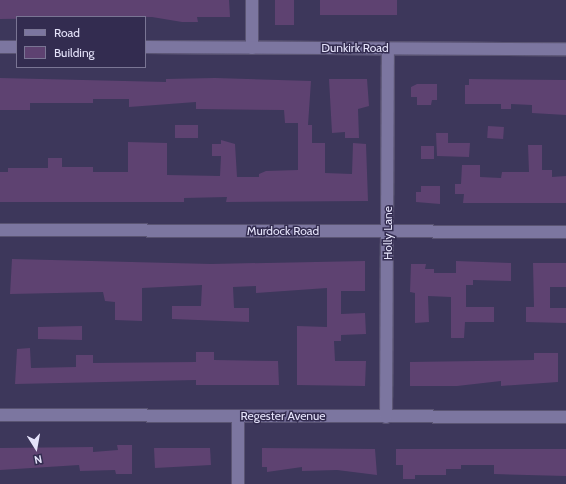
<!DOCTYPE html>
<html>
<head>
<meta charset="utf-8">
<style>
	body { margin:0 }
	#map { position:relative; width:566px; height:484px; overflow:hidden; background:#3d375b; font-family:Cabin,sans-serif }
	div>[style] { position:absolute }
	.building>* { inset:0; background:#5e4271; transform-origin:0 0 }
	.roads { filter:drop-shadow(1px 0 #5a5473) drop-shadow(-1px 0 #5a5473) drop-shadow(0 1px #5a5473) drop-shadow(0 -1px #5a5473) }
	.street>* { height:12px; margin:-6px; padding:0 6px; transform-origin:6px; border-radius:6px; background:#7c76a0 }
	span { translate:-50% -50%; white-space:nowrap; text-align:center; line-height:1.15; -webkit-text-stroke:3px #332c50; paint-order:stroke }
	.street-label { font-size:12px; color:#e5e3fa }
	.legend { position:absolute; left:16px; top:16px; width:130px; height:52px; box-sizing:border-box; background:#332c50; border:1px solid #7a7594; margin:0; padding:5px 7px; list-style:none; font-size:12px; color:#e5e3fa }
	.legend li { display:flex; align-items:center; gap:8px; height:20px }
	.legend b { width:20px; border:1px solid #7a7594 }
	.north { position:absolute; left:16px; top:428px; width:40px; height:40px; -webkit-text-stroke:3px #332c50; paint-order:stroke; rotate:169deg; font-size:11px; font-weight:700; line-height:16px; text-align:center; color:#e5e3fa }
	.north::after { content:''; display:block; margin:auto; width:14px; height:18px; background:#e5e3fa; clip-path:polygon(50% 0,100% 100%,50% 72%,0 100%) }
</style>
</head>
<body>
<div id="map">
	<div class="building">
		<i style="clip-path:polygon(0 0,229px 0,230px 17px,197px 17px,198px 22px,182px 22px,152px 17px,0 19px)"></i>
		<i style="left:275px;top:0;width:19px;height:25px"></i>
		<i style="left:320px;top:0;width:77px;height:15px"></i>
		<i style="clip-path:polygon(0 78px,166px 82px,166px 79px,215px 78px,311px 81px,308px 125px,312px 125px,312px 143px,325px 143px,325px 173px,352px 174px,353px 143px,366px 144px,368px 201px,226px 202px,227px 197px,184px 198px,184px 202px,0 202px,0 172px,8px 172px,8px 168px,48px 168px,48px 158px,62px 158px,62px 167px,93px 167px,93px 172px,128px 172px,128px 142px,167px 143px,167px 175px,220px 176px,221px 156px,212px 156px,212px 144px,221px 144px,221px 140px,235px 144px,237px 177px,259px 177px,259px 174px,266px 171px,298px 170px,298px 123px,285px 123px,284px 110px,196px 109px,196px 102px,129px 107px,129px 99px,93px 99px,93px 103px,30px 103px,30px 110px,0 110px)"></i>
		<i style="clip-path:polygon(329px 79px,367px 79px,369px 106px,358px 109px,359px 138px,345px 138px,345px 132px,332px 133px)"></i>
		<i style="clip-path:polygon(469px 79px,566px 80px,566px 115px,532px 113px,532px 105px,511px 104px,511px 109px,501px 109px,501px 104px,465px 104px,465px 85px,469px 85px)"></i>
		<i style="clip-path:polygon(417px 84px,437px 84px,437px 100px,432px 100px,431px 105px,417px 105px,417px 97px,411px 97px,411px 87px)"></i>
		<i style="left:175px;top:125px;width:23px;height:13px"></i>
		<i style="left:488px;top:126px;width:16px;height:12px;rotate:4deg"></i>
		<i style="clip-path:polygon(436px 133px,448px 133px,448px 143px,470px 143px,469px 157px,437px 156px)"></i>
		<i style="clip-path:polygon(528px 145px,542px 145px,542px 170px,552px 170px,552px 177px,566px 176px,566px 203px,463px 203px,464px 194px,455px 194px,455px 184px,461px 184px,462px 165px,480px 165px,480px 177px,501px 178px,502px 172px,529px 172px)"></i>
		<i style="left:421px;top:146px;width:13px;height:13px"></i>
		<i style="clip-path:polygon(421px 186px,440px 186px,440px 204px,416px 202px,416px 192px,421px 192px)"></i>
		<i style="clip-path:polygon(12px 259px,211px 264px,365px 261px,365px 291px,341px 291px,341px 314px,365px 313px,366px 334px,341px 335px,341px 341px,334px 341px,335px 361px,366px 361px,365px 386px,297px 385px,297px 326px,327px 327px,327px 288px,256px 293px,256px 286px,233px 287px,234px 308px,249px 308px,249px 322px,172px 319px,172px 306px,201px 306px,202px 285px,142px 288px,142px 321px,115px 320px,115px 302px,105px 301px,103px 292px,10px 294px)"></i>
		<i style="clip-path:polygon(456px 261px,511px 263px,511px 281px,473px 280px,473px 285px,466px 285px,466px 307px,494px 307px,494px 322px,465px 322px,464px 338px,451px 338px,451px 297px,428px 296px,429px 322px,415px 323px,415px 293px,410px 292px,411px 264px,426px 264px,425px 269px,434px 269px,434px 273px,456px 273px)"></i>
		<i style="clip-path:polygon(533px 263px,566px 263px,566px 287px,550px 287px,550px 308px,566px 308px,566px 323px,526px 322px,526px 307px,534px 307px)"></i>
		<i style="clip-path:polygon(82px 326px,82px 340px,38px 339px,38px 327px)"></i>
		<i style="clip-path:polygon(30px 348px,31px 368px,76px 367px,76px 355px,93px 355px,93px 363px,196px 362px,196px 352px,214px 352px,214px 360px,278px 361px,279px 385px,196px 385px,196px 380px,15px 384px,17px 349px)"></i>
		<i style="clip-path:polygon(534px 353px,558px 353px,558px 382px,501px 386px,501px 381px,457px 386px,410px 386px,410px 362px,534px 360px)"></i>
		<i style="clip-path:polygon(117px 445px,132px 445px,132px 474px,116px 474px,115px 470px,80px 471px,79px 465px,0 470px,0 448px,93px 447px,93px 452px,118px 450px)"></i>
		<i style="clip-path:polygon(154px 448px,210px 448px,211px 465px,155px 468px)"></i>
		<i style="clip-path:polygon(262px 448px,375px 449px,377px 475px,337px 470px,302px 471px,302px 467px,267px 472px,267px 467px,262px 467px)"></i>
		<i style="clip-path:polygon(396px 449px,566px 449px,566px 476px,494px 474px,494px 465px,461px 465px,461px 469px,446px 469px,446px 475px,415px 475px,415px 479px,403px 479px,403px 465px,396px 465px)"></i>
	</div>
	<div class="roads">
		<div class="street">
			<i style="left:252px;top:0;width:48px;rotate:90deg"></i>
			<i style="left:0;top:47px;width:17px"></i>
			<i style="left:145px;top:47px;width:421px;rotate:0.3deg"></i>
			<i style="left:0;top:230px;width:566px;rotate:0.2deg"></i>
			<i style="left:0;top:415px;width:566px;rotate:0.2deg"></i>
			<i style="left:386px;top:417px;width:368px;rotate:-89.7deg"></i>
			<i style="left:238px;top:484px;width:68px;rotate:-90deg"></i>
		</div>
	</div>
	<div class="street-label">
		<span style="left:355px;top:48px">Dunkirk Road</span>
		<span style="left:283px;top:231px">Murdock Road</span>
		<span style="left:388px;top:233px;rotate:-90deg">Holly Lane</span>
		<span style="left:283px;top:416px">Regester Avenue</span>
	</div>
	<ul class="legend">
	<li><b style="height:5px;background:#7c76a0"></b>Road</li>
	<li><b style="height:11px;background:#5e4271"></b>Building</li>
	</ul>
	<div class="north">N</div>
</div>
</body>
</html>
